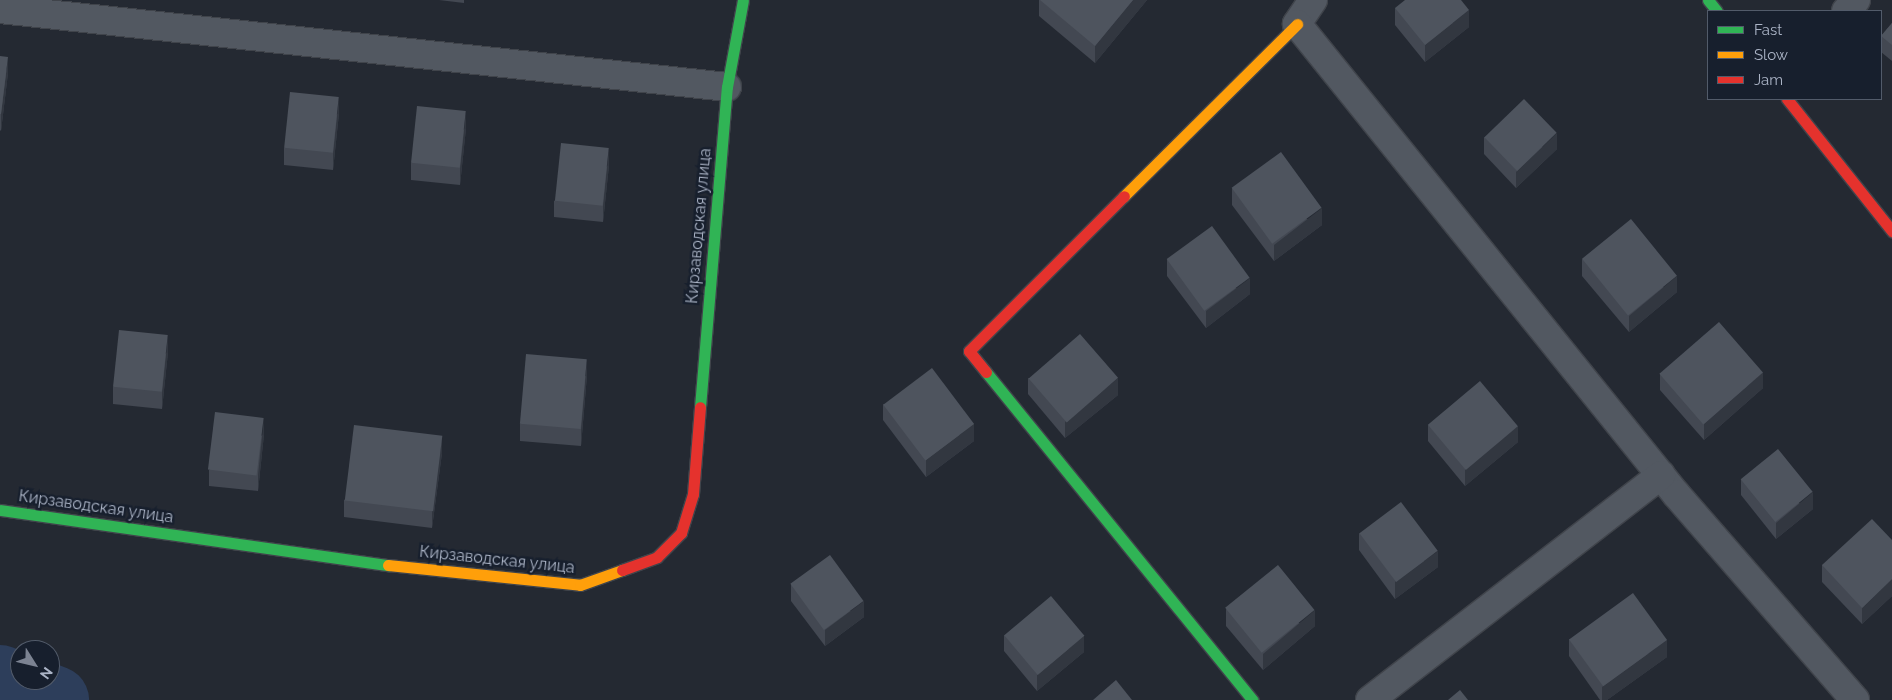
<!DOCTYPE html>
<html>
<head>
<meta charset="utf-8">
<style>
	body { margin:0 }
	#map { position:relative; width:1892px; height:700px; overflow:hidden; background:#242932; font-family:Raleway,sans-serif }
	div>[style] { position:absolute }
	.river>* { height:68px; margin:-34px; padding:0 34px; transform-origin:34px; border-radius:34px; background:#2d3e5b }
	.roads { filter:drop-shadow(1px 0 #40444b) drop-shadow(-1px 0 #40444b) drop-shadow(0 1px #40444b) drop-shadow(0 -1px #40444b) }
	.street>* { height:28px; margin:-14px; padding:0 14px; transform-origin:14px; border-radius:14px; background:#525861 }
	.fast>* { height:11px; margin:-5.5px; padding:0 5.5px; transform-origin:5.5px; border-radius:5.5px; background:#30b455 }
	.slow>* { height:11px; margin:-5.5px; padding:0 5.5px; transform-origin:5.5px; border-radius:5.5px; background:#ff9f0a }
	.jam>* { height:11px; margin:-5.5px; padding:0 5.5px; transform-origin:5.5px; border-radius:5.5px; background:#e5322d }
	.wall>* { inset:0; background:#434852 }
	.shaded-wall>* { inset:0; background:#323740 }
	.building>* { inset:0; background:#4e545e; transform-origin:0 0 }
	span { translate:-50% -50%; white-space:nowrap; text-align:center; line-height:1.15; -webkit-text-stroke:5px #171f2d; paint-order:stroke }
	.street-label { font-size:16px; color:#abb4c6 }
	.legend { position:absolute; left:1707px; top:10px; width:175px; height:90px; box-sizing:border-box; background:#171f2d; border:1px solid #525b6a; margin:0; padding:6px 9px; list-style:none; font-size:15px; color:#abb4c6 }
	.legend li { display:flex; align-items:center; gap:10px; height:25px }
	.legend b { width:25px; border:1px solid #525b6a }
	.north { position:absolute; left:10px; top:640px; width:50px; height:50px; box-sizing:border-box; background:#171f2d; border:1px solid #525b6a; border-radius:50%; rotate:126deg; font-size:14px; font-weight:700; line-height:20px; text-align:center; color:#abb4c6 }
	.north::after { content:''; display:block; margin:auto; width:18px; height:22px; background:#7c8392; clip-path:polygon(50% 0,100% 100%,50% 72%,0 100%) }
</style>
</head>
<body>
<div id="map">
	<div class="river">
		<i style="left:0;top:679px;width:59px;rotate:20.9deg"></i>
	</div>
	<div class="roads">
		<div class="street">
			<i style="left:1313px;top:0;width:29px;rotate:124deg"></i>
			<i style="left:1297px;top:24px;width:604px;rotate:51.12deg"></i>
			<i style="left:1676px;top:494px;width:273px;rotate:49deg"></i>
			<i style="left:0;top:9px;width:731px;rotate:6.12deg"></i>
			<i style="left:1846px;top:11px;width:15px;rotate:-48deg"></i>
			<i style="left:1370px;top:700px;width:368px;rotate:-37.7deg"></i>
		</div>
		<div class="fast">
			<i style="left:1708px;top:0;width:14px;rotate:51deg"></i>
			<i style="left:986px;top:372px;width:423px;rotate:50.9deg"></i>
			<i style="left:700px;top:407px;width:321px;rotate:-85.2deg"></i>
			<i style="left:727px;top:87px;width:88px;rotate:-79.6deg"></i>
			<i style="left:0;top:510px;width:392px;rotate:8.1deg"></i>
		</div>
		<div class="slow">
			<i style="left:1124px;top:196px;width:244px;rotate:-44.8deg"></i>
			<i style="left:388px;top:565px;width:193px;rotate:5.9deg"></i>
			<i style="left:580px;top:585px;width:45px;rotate:-19.7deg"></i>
		</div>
		<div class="jam">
			<i style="left:1787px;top:99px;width:169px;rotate:51.5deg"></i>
			<i style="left:986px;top:372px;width:27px;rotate:-129deg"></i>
			<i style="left:969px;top:351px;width:219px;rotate:-45deg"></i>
			<i style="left:622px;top:570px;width:37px;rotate:-20deg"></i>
			<i style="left:657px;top:557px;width:34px;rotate:-45deg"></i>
			<i style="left:681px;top:533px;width:41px;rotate:-72.9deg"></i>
			<i style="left:693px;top:494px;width:87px;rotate:-85.4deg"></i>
		</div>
	</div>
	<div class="wall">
		<i style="clip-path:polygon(439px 0,464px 0,464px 3px)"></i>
		<i style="clip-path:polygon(1039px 0,1147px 0,1095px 63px,1039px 16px)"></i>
		<i style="clip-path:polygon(1395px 8px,1469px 27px,1425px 62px,1395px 25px)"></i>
		<i style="clip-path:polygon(1892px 23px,1892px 61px,1881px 52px,1881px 36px)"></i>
		<i style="clip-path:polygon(0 56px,8px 73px,1px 131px,0 130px)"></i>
		<i style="clip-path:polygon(339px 113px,333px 170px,284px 165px,284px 148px)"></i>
		<i style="clip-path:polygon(466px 128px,460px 185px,411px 180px,411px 163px)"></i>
		<i style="clip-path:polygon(1484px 137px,1557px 149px,1516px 188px,1484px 154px)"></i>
		<i style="clip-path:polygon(609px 165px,603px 222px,554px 217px,554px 201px)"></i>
		<i style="clip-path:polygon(1232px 188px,1322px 225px,1274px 261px,1232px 205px)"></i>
		<i style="clip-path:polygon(1167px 259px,1250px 294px,1206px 328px,1167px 276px)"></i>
		<i style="clip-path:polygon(1582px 259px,1677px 292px,1629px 332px,1582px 276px)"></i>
		<i style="clip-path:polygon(168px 352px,162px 409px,113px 404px,113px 387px)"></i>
		<i style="clip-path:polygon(1660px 374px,1763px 388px,1704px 440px,1660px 390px)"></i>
		<i style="clip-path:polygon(587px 375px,581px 446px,520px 441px,520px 424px)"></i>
		<i style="clip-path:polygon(1028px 378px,1118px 395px,1065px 438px,1028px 394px)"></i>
		<i style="clip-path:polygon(883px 404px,974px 441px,926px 477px,883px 420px)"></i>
		<i style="clip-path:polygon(1428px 425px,1518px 442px,1465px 486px,1428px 441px)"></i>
		<i style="clip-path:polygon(264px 434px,258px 491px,209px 486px,209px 470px)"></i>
		<i style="clip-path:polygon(442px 453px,432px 528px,344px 517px,344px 500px)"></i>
		<i style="clip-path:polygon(1741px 479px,1813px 509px,1776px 539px,1741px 495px)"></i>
		<i style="clip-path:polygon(1359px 533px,1438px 567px,1395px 599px,1359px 550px)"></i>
		<i style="clip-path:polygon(1892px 540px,1892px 596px,1862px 624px,1822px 582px,1822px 565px)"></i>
		<i style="clip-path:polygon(791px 584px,864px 617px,825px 646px,791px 601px)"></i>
		<i style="clip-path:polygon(1226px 609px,1315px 626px,1263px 670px,1226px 626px)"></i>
		<i style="clip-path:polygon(1004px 635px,1084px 652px,1037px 691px,1004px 651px)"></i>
		<i style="clip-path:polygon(1569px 639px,1667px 657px,1607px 700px,1600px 700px,1569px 656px)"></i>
	</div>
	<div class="shaded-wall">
		<i style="clip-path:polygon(1133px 0,1147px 0,1095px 63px,1095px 46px)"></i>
		<i style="clip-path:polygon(1469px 10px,1469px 27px,1425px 62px,1425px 45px)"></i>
		<i style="clip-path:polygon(8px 57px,8px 73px,1px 131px,1px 114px)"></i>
		<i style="clip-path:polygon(339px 97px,339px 113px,333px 170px,333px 154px)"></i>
		<i style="clip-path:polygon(466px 111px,466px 128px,460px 185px,460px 169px)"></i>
		<i style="clip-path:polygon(1557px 133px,1557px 149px,1516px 188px,1516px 172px)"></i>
		<i style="clip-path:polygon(609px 148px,609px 165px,603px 222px,603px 206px)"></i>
		<i style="clip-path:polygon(1322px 208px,1322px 225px,1274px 261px,1274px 245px)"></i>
		<i style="clip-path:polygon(1677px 276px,1677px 292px,1629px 332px,1629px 316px)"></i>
		<i style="clip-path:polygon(1250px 278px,1250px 294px,1206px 328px,1206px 311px)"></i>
		<i style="clip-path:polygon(168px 335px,168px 352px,162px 409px,162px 393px)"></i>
		<i style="clip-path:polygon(587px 359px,587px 375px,581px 446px,581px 430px)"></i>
		<i style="clip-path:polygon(1763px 372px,1763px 388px,1704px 440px,1704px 424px)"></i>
		<i style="clip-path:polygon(1118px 378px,1118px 395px,1065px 438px,1065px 422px)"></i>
		<i style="clip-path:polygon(264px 418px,264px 434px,258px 491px,258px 475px)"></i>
		<i style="clip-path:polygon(974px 424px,974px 441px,926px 477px,926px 460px)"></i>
		<i style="clip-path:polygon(1518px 426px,1518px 442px,1465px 486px,1465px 469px)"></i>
		<i style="clip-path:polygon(442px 436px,442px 453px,432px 528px,432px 511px)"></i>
		<i style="clip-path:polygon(1813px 492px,1813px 509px,1776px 539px,1776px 523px)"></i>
		<i style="clip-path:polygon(1438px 551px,1438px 567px,1395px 599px,1395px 582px)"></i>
		<i style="clip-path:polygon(1892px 579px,1892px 596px,1862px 624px,1862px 608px)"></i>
		<i style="clip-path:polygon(864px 601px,864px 617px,825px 646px,825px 630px)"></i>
		<i style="clip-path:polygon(1315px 610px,1315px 626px,1263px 670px,1263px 654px)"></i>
		<i style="clip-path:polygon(1084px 636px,1084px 652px,1037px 691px,1037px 675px)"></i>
		<i style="clip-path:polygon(1667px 640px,1667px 657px,1607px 700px,1602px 700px,1602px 687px)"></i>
	</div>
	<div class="building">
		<i style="clip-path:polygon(1040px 0,1133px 0,1095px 46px)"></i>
		<i style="clip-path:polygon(1405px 0,1461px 0,1469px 10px,1425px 45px,1395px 8px)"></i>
		<i style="clip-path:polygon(1892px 23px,1892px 45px,1881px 36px)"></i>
		<i style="clip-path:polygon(0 56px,8px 57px,1px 114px,0 114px)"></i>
		<i style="left:290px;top:92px;width:49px;height:56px;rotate:6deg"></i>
		<i style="left:1524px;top:99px;width:47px;height:55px;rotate:46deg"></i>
		<i style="left:417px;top:106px;width:49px;height:57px;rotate:6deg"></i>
		<i style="left:561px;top:143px;width:48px;height:58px;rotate:6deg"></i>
		<i style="left:1281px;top:152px;width:69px;height:61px;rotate:54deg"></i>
		<i style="left:1631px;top:219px;width:73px;height:63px;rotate:51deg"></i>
		<i style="left:1212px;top:226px;width:64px;height:56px;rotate:54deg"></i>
		<i style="left:1719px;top:322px;width:67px;height:79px;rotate:49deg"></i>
		<i style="left:119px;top:330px;width:49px;height:57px;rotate:6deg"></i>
		<i style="left:1080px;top:334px;width:58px;height:68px;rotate:49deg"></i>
		<i style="left:526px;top:354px;width:61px;height:70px;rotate:5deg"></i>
		<i style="left:932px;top:368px;width:70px;height:61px;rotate:53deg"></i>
		<i style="left:1480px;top:381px;width:59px;height:68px;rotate:50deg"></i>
		<i style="left:215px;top:412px;width:49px;height:58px;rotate:7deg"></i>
		<i style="left:354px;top:425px;width:89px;height:76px;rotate:7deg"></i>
		<i style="left:1778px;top:449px;width:55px;height:48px;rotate:51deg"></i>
		<i style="left:1401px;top:502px;width:61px;height:52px;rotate:53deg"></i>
		<i style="clip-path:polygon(1872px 519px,1892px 540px,1892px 579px,1862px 608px,1822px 565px)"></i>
		<i style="left:830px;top:555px;width:57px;height:49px;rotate:54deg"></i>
		<i style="left:1278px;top:565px;width:58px;height:68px;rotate:51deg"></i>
		<i style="left:1633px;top:593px;width:58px;height:79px;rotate:54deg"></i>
		<i style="left:1051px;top:596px;width:52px;height:61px;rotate:50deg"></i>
		<i style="clip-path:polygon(1116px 680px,1132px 700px,1093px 700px)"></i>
		<i style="clip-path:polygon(1460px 690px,1468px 700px,1448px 700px)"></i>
	</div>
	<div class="street-label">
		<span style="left:699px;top:226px;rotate:-85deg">Кирзаводская улица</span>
		<span style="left:96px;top:507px;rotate:8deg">Кирзаводская улица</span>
		<span style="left:497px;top:560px;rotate:6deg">Кирзаводская улица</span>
	</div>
	<ul class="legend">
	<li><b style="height:6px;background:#30b455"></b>Fast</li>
	<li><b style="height:6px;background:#ff9f0a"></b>Slow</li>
	<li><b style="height:6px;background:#e5322d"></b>Jam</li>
	</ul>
	<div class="north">N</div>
</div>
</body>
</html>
